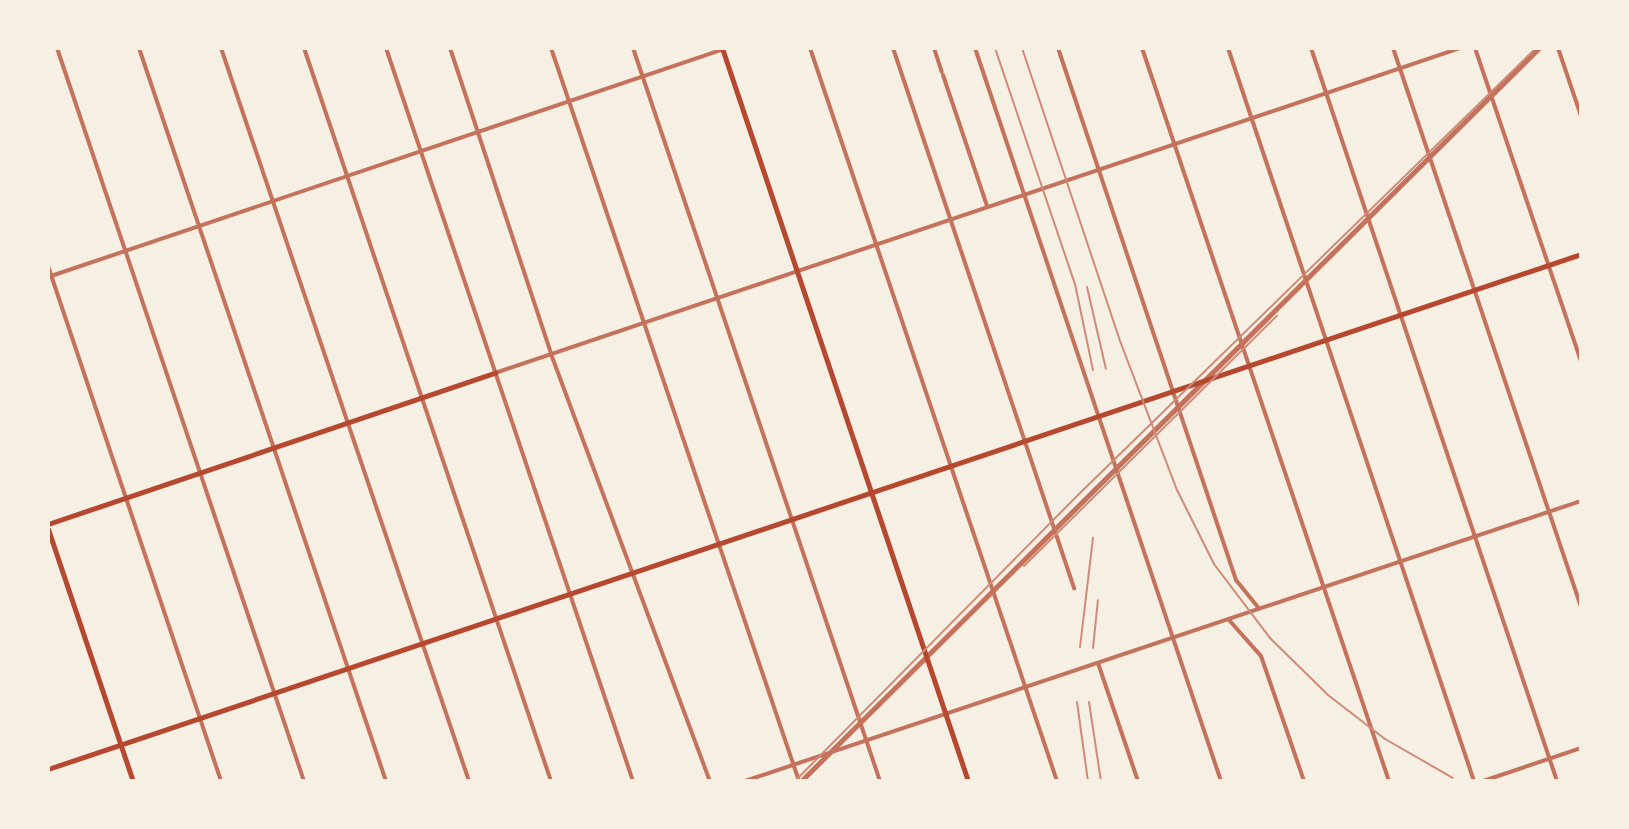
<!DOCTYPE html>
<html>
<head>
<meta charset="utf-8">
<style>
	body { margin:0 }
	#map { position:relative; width:1629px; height:829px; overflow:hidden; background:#f6efe4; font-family:Mulish,sans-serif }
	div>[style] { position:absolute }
	.minor>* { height:4px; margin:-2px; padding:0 2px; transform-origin:2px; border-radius:2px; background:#c5725c }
	.tertiary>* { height:5px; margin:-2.5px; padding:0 2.5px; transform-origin:2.5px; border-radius:2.5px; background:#c5725c }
	.secondary>* { height:5px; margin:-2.5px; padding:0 2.5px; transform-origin:2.5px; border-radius:2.5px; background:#b5482f }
	.rail>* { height:2px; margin:-1px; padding:0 1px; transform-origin:1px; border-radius:1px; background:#cf8b77 }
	span { translate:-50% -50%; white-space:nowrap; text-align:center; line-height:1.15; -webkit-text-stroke:7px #f6efe4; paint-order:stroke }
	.frame { position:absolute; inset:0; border:50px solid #f6efe4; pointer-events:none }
</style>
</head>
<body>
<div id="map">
	<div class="minor">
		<i style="left:57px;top:48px;width:773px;rotate:71.38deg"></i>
		<i style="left:139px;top:48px;width:773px;rotate:71.38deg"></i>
		<i style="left:221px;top:48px;width:774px;rotate:71.31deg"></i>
		<i style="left:304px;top:48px;width:773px;rotate:71.38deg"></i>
		<i style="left:386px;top:48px;width:773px;rotate:71.38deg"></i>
		<i style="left:450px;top:48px;width:322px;rotate:71.7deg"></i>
		<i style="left:551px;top:354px;width:456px;rotate:69.6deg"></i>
		<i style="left:551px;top:48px;width:774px;rotate:71.31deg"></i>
		<i style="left:633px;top:48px;width:773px;rotate:71.38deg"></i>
		<i style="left:810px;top:48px;width:773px;rotate:71.38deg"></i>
		<i style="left:893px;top:48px;width:570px;rotate:71.47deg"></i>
		<i style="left:934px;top:48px;width:25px;rotate:72deg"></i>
		<i style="left:975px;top:48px;width:773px;rotate:71.45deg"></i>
		<i style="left:1058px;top:48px;width:561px;rotate:71.5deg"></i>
		<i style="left:1236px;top:580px;width:36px;rotate:51deg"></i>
		<i style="left:1142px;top:48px;width:773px;rotate:71.38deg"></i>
		<i style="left:1228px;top:48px;width:773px;rotate:71.45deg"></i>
		<i style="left:1311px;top:48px;width:773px;rotate:71.45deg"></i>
		<i style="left:1393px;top:48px;width:590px;rotate:71.41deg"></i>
		<i style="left:1475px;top:48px;width:331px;rotate:71.3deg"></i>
		<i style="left:1558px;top:48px;width:72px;rotate:71.3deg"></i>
		<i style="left:943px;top:75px;width:138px;rotate:71.4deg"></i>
		<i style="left:48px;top:266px;width:543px;rotate:71.43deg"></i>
		<i style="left:48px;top:277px;width:717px;rotate:-18.64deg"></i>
		<i style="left:495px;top:373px;width:1018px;rotate:-18.61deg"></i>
		<i style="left:1229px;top:620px;width:48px;rotate:48.4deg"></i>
		<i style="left:1261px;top:656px;width:132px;rotate:71deg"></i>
		<i style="left:1098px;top:663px;width:125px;rotate:71.3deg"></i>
		<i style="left:745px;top:781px;width:882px;rotate:-18.52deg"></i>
		<i style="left:1483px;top:781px;width:103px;rotate:-18.6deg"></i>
	</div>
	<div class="tertiary">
		<i style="left:801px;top:781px;width:1040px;rotate:-44.81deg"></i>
	</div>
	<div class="secondary">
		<i style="left:722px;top:48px;width:773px;rotate:71.45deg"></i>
		<i style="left:48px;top:524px;width:472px;rotate:-18.7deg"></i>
		<i style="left:48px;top:529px;width:266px;rotate:71.4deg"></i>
		<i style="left:48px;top:769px;width:1617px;rotate:-18.57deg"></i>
	</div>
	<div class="rail">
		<i style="left:995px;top:48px;width:249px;rotate:71.3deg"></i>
		<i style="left:1075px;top:284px;width:88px;rotate:78.2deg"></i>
		<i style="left:1022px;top:48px;width:309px;rotate:71.5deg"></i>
		<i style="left:1120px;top:341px;width:160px;rotate:69.1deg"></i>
		<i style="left:1177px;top:490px;width:83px;rotate:63.4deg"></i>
		<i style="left:1214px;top:564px;width:93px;rotate:52.9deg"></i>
		<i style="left:1270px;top:638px;width:81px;rotate:44.5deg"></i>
		<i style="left:1328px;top:695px;width:72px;rotate:37.7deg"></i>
		<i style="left:1385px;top:739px;width:78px;rotate:29.8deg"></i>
		<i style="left:1087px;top:287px;width:84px;rotate:77deg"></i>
		<i style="left:1024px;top:566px;width:356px;rotate:-44.7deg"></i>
		<i style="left:1080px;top:647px;width:110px;rotate:-83.2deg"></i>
		<i style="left:1093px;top:648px;width:48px;rotate:-84.1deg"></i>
		<i style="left:1077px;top:702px;width:80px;rotate:82.1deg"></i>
		<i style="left:1089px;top:702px;width:80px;rotate:81.4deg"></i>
		<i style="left:795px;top:781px;width:402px;rotate:-45.3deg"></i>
		<i style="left:1078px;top:495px;width:640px;rotate:-44.3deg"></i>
	</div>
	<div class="frame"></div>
</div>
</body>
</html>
